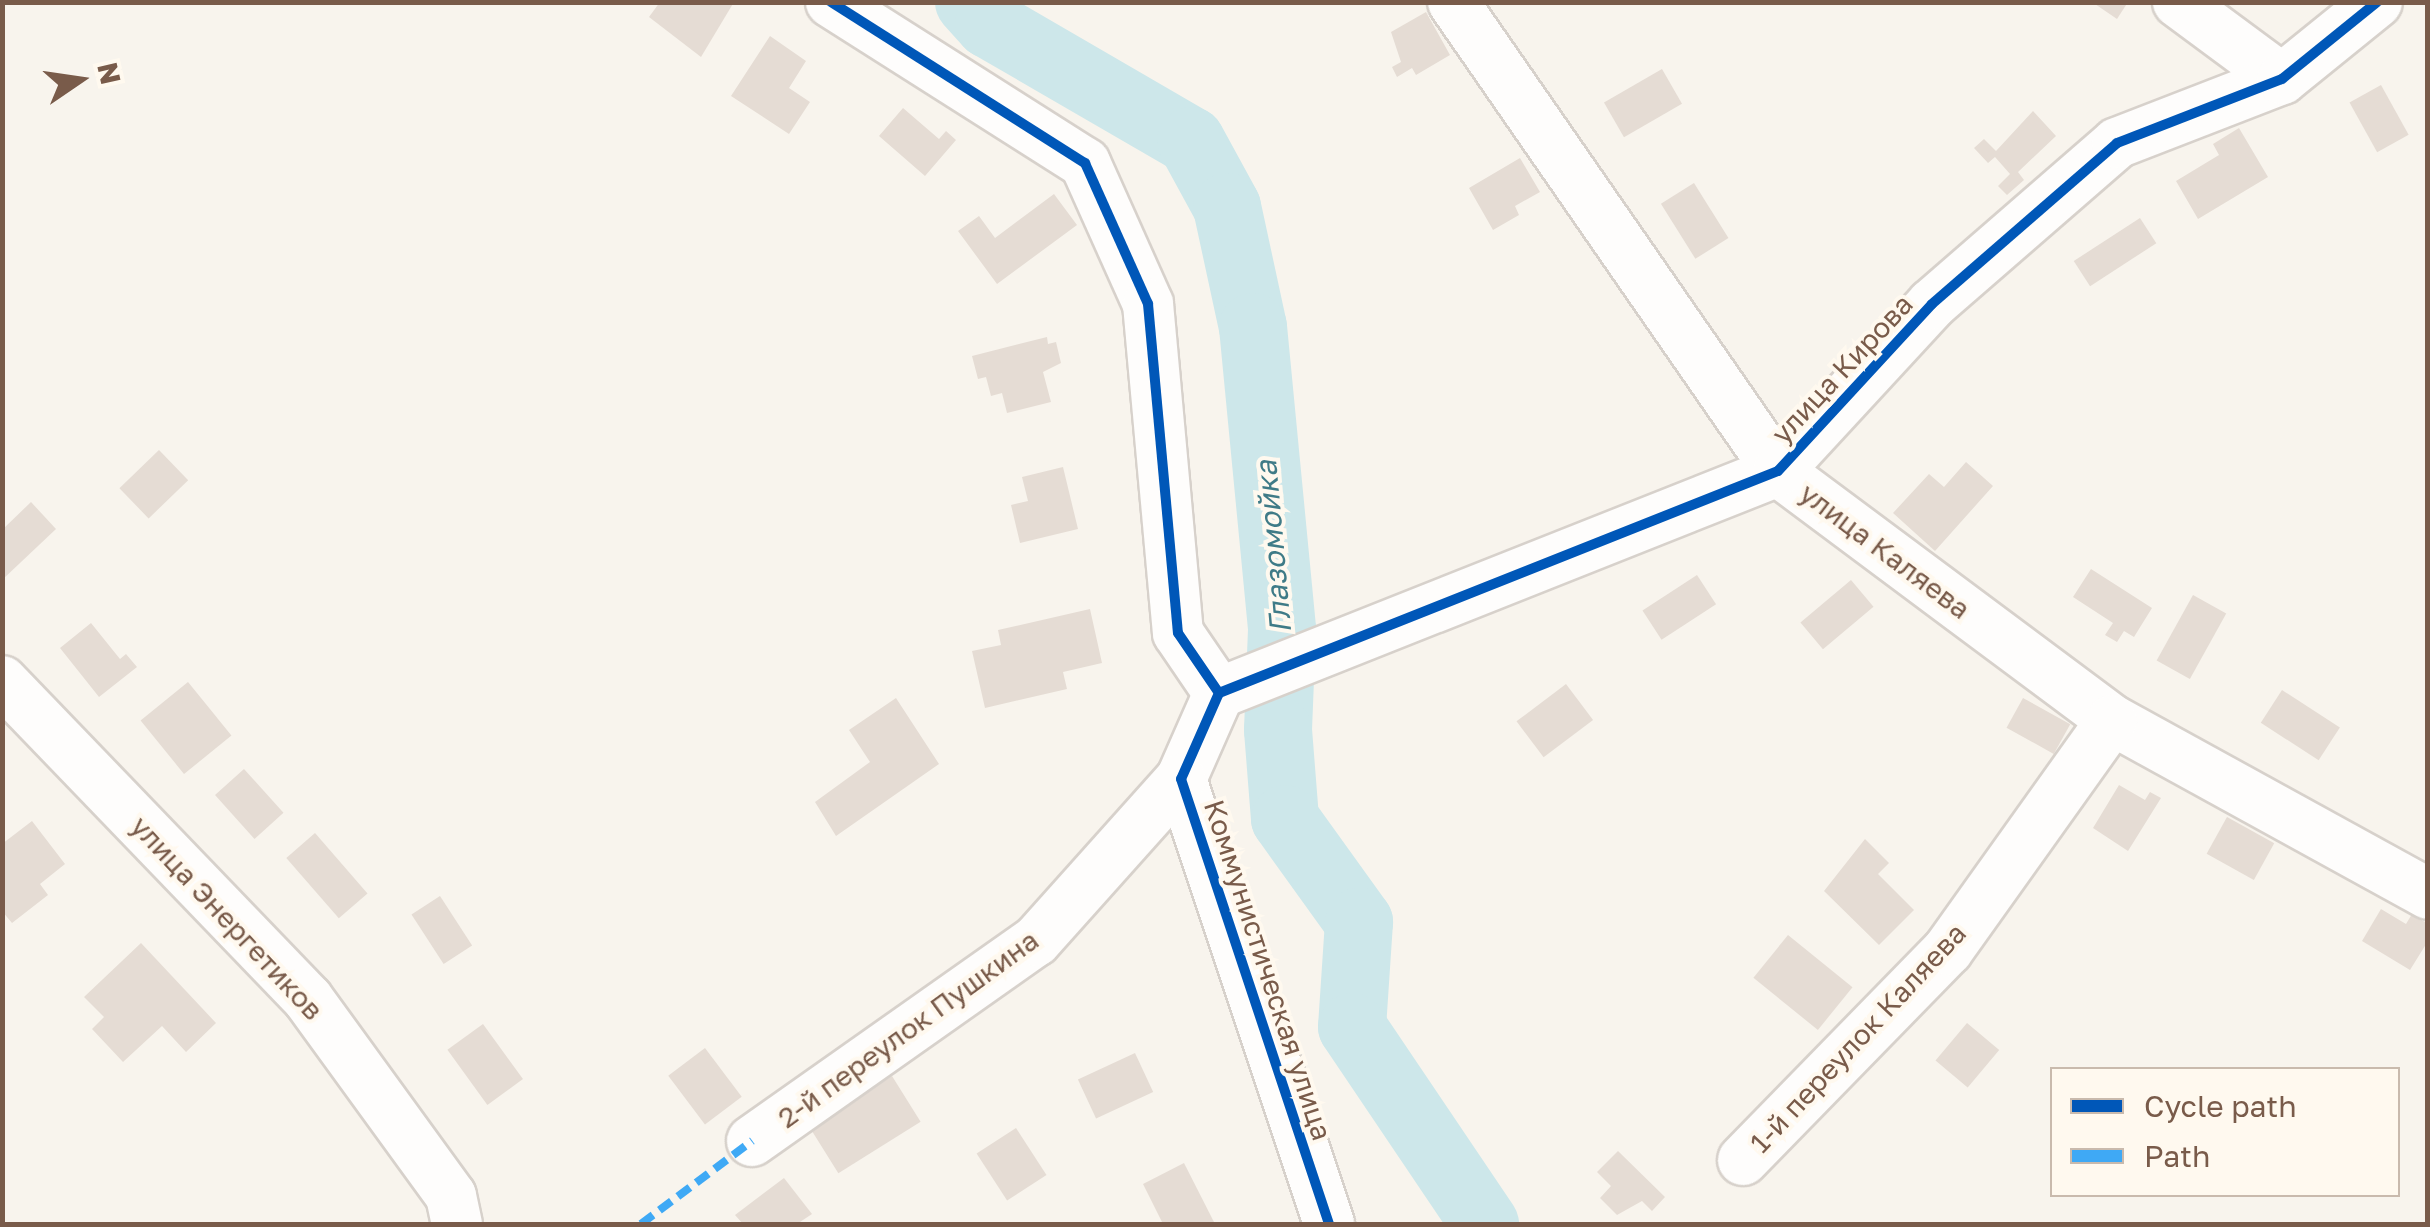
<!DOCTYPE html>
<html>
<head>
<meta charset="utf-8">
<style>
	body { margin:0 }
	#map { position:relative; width:2430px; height:1227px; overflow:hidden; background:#f8f4ed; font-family:"Golos Text",sans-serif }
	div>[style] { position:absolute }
	.river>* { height:68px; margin:-34px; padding:0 34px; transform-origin:34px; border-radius:34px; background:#cde7ea }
	.building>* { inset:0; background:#e5dcd4; transform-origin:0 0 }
	.roads { filter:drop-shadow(2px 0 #d7d1cb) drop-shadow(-2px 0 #d7d1cb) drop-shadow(0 2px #d7d1cb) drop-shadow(0 -2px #d7d1cb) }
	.minor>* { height:50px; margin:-25px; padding:0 25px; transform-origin:25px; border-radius:25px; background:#fefdfc }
	.quiet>* { height:8px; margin-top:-4px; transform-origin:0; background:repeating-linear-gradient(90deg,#3fa9f5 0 15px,transparent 0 23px) }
	.cycleway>* { height:10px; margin:-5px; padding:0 5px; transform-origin:5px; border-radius:5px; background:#0057b8 }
	span { translate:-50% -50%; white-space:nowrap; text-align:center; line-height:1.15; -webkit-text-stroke:8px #fff9ef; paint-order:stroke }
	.street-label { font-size:28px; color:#795b4a }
	.water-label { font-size:30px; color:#3f7b87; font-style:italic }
	.frame { position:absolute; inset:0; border:5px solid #795b4a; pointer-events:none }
	.legend { position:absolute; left:2050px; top:1067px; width:350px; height:130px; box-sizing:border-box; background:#fff9ef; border:2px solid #c9baad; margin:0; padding:12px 18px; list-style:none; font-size:30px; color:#795b4a }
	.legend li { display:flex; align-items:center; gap:20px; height:50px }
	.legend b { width:50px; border:2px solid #c9baad }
	.north { position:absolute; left:30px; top:30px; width:100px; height:100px; -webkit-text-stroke:8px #fff9ef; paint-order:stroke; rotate:77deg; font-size:28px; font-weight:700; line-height:40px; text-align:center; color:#795b4a }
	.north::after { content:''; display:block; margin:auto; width:35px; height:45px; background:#795b4a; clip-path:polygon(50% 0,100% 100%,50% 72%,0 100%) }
</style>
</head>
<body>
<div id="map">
	<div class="river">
		<i style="left:969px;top:2px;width:30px;rotate:48deg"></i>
		<i style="left:989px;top:24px;width:233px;rotate:30.1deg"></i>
		<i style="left:1191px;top:141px;width:75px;rotate:61.4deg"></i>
		<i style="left:1227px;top:207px;width:123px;rotate:77.8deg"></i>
		<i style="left:1253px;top:327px;width:304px;rotate:84.5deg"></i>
		<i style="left:1282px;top:630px;width:100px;rotate:92.3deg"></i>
		<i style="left:1278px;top:730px;width:89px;rotate:85.5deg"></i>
		<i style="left:1285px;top:819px;width:127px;rotate:54.3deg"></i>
		<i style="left:1359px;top:922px;width:105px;rotate:93.8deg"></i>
		<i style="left:1352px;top:1027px;width:238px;rotate:56deg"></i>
	</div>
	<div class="building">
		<i style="clip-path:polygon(660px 2px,734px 2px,701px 57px,649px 17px)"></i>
		<i style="clip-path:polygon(2092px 2px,2128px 2px,2117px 19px)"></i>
		<i style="clip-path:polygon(1426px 12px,1450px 55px,1416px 75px,1412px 68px,1397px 77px,1392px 67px,1401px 62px,1391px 32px)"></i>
		<i style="clip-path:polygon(770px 36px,806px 61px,789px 88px,810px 102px,789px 134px,731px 96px)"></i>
		<i style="left:1662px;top:69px;width:40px;height:67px;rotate:60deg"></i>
		<i style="left:2381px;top:85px;width:57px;height:36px;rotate:61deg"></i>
		<i style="clip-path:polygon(903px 108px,939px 139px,946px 131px,956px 140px,925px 176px,879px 136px)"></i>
		<i style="clip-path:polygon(2033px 111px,2056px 136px,2018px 172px,2024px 180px,2007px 195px,1998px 186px,2010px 174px,1995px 157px,1988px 163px,1974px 148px,1984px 139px,1996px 151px)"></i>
		<i style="clip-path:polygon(2239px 128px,2268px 177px,2198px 219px,2176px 181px,2219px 155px,2213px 144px)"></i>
		<i style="clip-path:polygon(1520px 158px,1540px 192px,1515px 206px,1519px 215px,1493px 230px,1469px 188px)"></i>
		<i style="left:1694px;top:183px;width:65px;height:39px;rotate:58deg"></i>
		<i style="clip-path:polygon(1054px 194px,1077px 225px,997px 284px,958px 231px,979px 216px,995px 238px)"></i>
		<i style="left:2140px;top:218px;width:30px;height:79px;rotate:57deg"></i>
		<i style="clip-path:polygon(1047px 337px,1048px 344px,1056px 342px,1061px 363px,1043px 372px,1051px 402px,1007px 413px,1002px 393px,991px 396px,986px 377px,978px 379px,972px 356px)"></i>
		<i style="left:159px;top:450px;width:42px;height:55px;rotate:46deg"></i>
		<i style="clip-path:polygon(1966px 462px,1993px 486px,1935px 551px,1893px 513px,1929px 474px,1944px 487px)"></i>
		<i style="clip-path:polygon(1063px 467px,1078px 529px,1020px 543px,1011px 505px,1028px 501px,1022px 477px)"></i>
		<i style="clip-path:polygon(31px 502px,56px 529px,2px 580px,2px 530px)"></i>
		<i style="clip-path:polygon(2091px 569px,2152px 608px,2134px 637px,2124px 631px,2117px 642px,2105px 635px,2113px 623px,2073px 597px)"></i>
		<i style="left:1697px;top:575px;width:35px;height:65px;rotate:57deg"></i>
		<i style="left:1851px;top:580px;width:35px;height:66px;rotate:50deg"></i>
		<i style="left:2193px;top:595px;width:38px;height:75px;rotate:29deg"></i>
		<i style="clip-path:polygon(1090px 609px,1102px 663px,1063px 672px,1067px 689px,985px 708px,972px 651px,1001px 645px,998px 630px)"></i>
		<i style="clip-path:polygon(91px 623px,120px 659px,126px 654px,137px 667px,99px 697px,60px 648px)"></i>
		<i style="left:188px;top:682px;width:69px;height:61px;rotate:51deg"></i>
		<i style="left:1566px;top:684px;width:45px;height:62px;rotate:53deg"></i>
		<i style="left:2282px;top:690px;width:69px;height:39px;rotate:33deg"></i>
		<i style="clip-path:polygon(896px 698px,939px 764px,836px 836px,815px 802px,870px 762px,849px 730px)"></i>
		<i style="left:2023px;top:698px;width:54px;height:34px;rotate:29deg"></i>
		<i style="left:244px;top:769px;width:59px;height:39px;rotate:48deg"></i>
		<i style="clip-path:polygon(2119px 785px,2145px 800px,2150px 792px,2161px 798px,2128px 851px,2093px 828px)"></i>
		<i style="left:2227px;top:817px;width:54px;height:42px;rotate:29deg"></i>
		<i style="clip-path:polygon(32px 821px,65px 864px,40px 884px,48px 895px,12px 923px,2px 911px,2px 844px)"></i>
		<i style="left:315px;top:833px;width:80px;height:38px;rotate:49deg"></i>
		<i style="clip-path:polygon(1865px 839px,1889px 863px,1878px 874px,1914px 910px,1879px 945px,1824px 891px)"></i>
		<i style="left:440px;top:896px;width:59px;height:34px;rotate:57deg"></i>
		<i style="clip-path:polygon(2381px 909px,2406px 924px,2412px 914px,2428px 924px,2428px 941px,2410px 970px,2362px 941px)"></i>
		<i style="left:1788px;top:935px;width:83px;height:55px;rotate:39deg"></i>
		<i style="clip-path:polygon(141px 943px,216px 1023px,186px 1052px,162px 1026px,123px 1062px,92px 1029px,104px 1017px,84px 997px)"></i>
		<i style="left:1967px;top:1023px;width:42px;height:49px;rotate:40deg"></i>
		<i style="left:483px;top:1024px;width:68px;height:44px;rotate:54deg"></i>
		<i style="left:705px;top:1048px;width:61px;height:46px;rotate:53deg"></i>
		<i style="left:1135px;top:1053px;width:43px;height:63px;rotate:65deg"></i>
		<i style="left:892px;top:1076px;width:54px;height:97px;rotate:58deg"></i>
		<i style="left:1016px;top:1128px;width:56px;height:47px;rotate:57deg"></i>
		<i style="clip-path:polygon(1618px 1151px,1665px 1197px,1652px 1211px,1642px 1201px,1617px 1215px,1600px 1198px,1611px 1186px,1597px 1172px)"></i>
		<i style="clip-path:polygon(1184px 1163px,1215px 1224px,1163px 1224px,1143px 1184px)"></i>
		<i style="clip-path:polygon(784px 1178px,812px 1214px,797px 1224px,743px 1224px,735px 1215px)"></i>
	</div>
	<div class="roads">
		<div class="minor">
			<i style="left:831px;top:2px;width:301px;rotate:32.4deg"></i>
			<i style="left:1085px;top:163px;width:154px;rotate:65.9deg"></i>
			<i style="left:1148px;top:304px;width:330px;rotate:84.8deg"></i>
			<i style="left:1178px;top:633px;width:73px;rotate:55.7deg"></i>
			<i style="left:1219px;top:693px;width:94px;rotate:113.8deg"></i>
			<i style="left:1181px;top:779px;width:469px;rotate:71.6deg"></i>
			<i style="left:1453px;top:2px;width:571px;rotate:55.28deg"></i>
			<i style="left:1778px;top:471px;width:417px;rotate:36.7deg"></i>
			<i style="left:2112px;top:720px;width:361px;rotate:28.8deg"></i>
			<i style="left:2178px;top:2px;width:129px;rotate:36.5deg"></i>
			<i style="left:2px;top:681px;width:441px;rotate:46.1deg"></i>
			<i style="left:308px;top:999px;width:243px;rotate:54deg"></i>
			<i style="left:451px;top:1196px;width:29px;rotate:78deg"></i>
			<i style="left:1219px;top:693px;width:601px;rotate:-21.66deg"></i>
			<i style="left:1778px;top:471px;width:227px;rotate:-47.3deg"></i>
			<i style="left:1932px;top:304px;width:245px;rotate:-41deg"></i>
			<i style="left:2117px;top:143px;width:177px;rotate:-21.2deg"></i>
			<i style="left:2282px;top:79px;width:122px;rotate:-39deg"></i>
			<i style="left:752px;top:1141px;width:347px;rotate:-35.2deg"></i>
			<i style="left:1036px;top:941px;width:217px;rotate:-48.2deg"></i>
			<i style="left:1743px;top:1160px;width:293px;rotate:-45.7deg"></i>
			<i style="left:1948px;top:950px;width:282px;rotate:-54.5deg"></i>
		</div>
	</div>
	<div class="quiet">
		<i style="left:641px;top:1224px;width:139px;rotate:-36.8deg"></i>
	</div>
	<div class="cycleway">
		<i style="left:831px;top:2px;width:301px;rotate:32.4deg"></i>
		<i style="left:1085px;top:163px;width:154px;rotate:65.9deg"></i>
		<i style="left:1148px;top:304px;width:330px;rotate:84.8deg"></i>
		<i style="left:1178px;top:633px;width:73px;rotate:55.7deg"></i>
		<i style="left:1219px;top:693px;width:94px;rotate:113.8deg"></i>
		<i style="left:1181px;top:779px;width:469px;rotate:71.6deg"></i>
		<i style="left:1219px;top:693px;width:601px;rotate:-21.66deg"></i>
		<i style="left:1778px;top:471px;width:227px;rotate:-47.3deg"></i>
		<i style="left:1932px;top:304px;width:245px;rotate:-41deg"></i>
		<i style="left:2117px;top:143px;width:177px;rotate:-21.2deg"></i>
		<i style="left:2282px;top:79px;width:122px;rotate:-39deg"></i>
	</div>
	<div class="street-label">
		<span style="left:1842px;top:369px;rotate:-47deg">улица Кирова</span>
		<span style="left:1885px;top:551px;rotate:37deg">улица Каляева</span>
		<span style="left:227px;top:918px;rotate:47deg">улица Энергетиков</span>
		<span style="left:1268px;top:970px;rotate:72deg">Коммунистическая улица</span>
		<span style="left:908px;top:1029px;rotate:-36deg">2-й переулок Пушкина</span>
		<span style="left:1858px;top:1038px;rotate:-47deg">1-й переулок Каляева</span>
	</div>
	<div class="water-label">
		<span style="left:1273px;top:547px;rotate:-95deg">Глазомойка</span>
	</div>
	<div class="frame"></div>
	<ul class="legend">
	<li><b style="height:12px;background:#0057b8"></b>Cycle path</li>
	<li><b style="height:12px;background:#3fa9f5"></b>Path</li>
	</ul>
	<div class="north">N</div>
</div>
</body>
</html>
